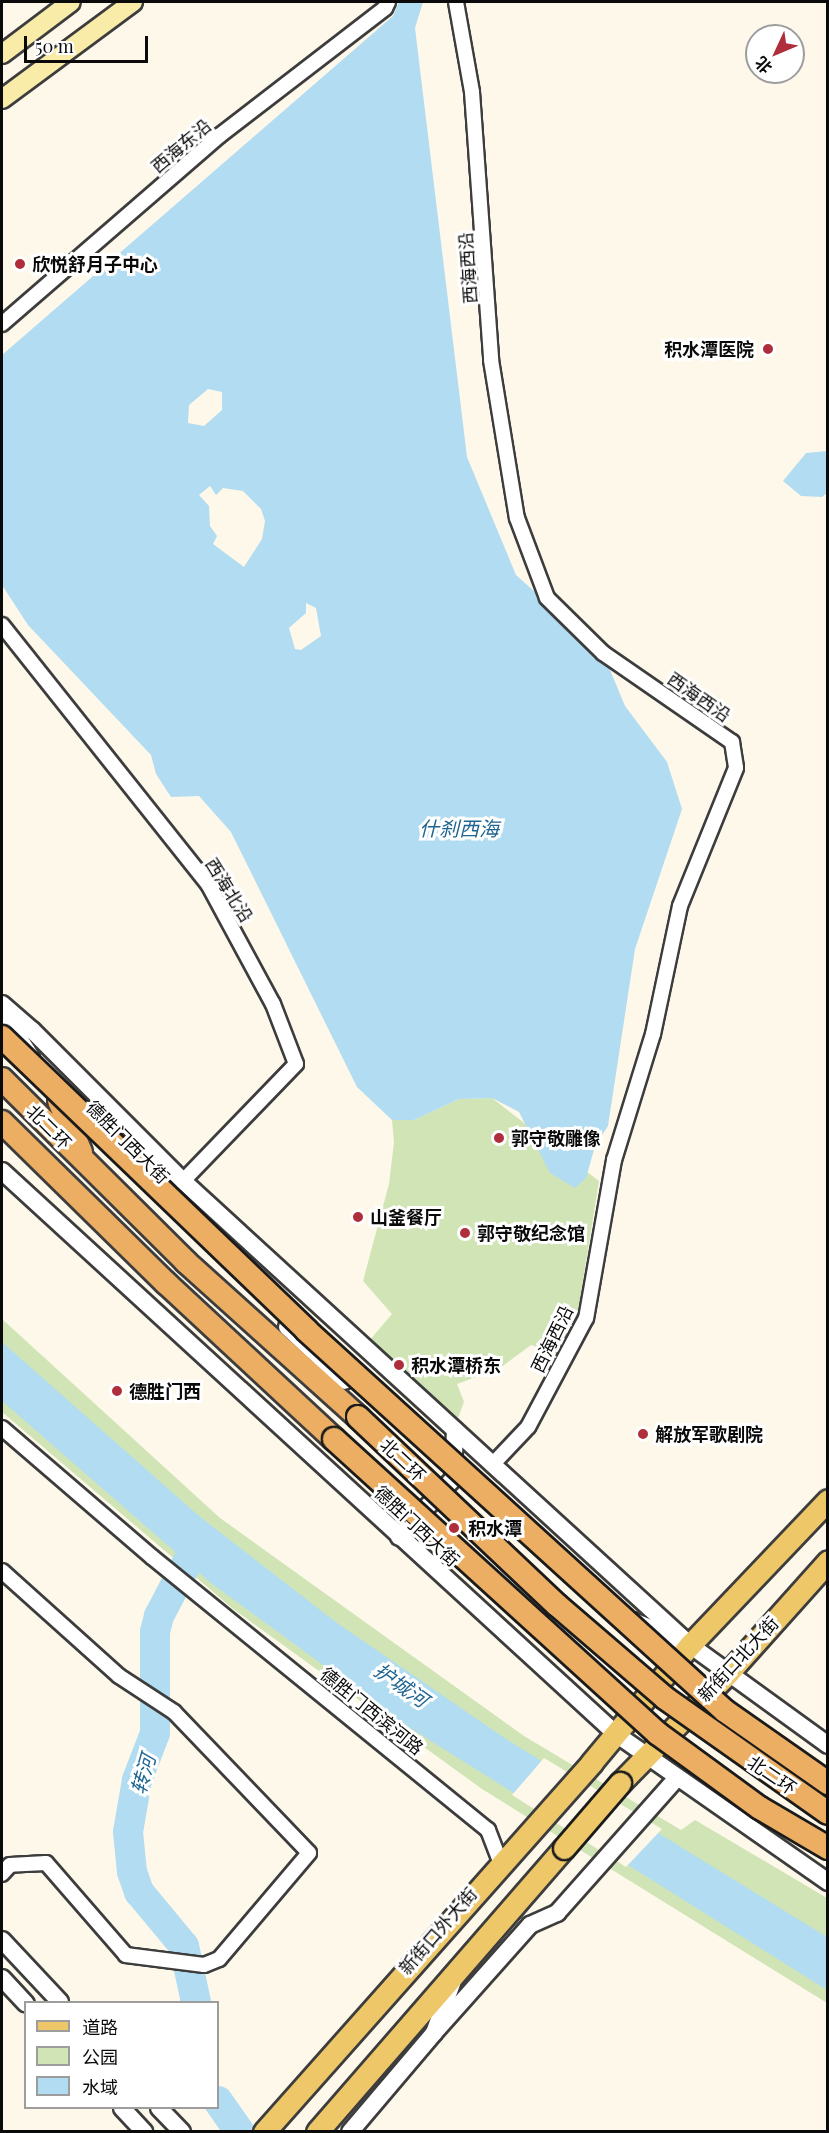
<!DOCTYPE html>
<html>
<head>
<meta charset="utf-8">
<style>
	body { margin:0 }
	#map { position:relative; width:829px; height:2133px; overflow:hidden; background:#fdf8e9; font-family:"Playfair Display","Noto Sans SC",serif }
	div>[style] { position:absolute }
	.green>* { inset:0; background:#d0e4b6 }
	.water>* { inset:0; background:#b2dcf1 }
	.pier>* { inset:0; background:#fdf8e9 }
	.river>* { height:30px; margin:-15px; padding:0 15px; transform-origin:15px; border-radius:15px; background:#b2dcf1 }
	.roads { filter:drop-shadow(2px 0 #3d3d3d) drop-shadow(-2px 0 #3d3d3d) drop-shadow(0 2px #3d3d3d) drop-shadow(0 -2px #3d3d3d) }
	.minor>* { height:14px; margin:-7px; padding:0 7px; transform-origin:7px; border-radius:7px; background:#fff }
	.tertiary>* { height:16px; margin:-8px; padding:0 8px; transform-origin:8px; border-radius:8px; background:#fff }
	.secondary>* { height:18px; margin:-9px; padding:0 9px; transform-origin:9px; border-radius:9px; background:#f9eca9 }
	.primary>* { height:21px; margin:-10.5px; padding:0 10.5px; transform-origin:10.5px; border-radius:10.5px; background:#eec769 }
	.trunk>* { height:22px; margin:-11px; padding:0 11px; transform-origin:11px; border-radius:11px; background:#ecae62 }
	.bridges { filter:drop-shadow(2px 0 #1b1b1b) drop-shadow(-2px 0 #1b1b1b) drop-shadow(0 2px #1b1b1b) drop-shadow(0 -2px #1b1b1b) }
	.primary-bridge>* { height:21px; margin:-10.5px; padding:0 10.5px; transform-origin:10.5px; border-radius:10.5px; background:#eec769 }
	.trunk-bridge>* { height:22px; margin:-11px; padding:0 11px; transform-origin:11px; border-radius:11px; background:#ecae62 }
	.dots>* { width:16px; height:16px; translate:-50% -50%; box-sizing:border-box; border:3px solid #fff; border-radius:50% }
	span { translate:-50% -50%; white-space:nowrap; text-align:center; line-height:1.15; -webkit-text-stroke:6px #fff; paint-order:stroke }
	.street-label { font-size:18px; color:#0a0a0a }
	.poi-label { font-size:18px; color:#0a0a0a; font-weight:700 }
	.left { translate:0 -50%; text-align:left }
	.right { translate:-100% -50%; text-align:right }
	.water-label { font-size:20px; color:#1f6591; font-style:italic }
	.frame { position:absolute; inset:0; border:3px solid #0a0a0a; pointer-events:none }
	.legend { position:absolute; left:24px; top:2001px; width:195px; height:108px; box-sizing:border-box; background:#fff; border:2px solid #9d9d9d; margin:0; padding:8px 10px; list-style:none; font-size:18px; color:#0a0a0a }
	.legend li { display:flex; align-items:center; gap:12px; height:30px }
	.legend b { width:30px; border:2px solid #9d9d9d }
	.north { position:absolute; left:745px; top:24px; width:60px; height:60px; box-sizing:border-box; background:#fff; border:2px solid #9d9d9d; border-radius:50%; rotate:226deg; font-size:16px; font-weight:700; line-height:24px; text-align:center; color:#0a0a0a }
	.north::after { content:''; display:block; margin:auto; width:21px; height:27px; background:#ae2e3b; clip-path:polygon(50% 0,100% 100%,50% 72%,0 100%) }
	.scale { position:absolute; left:24px; top:36px; width:124px; height:27px; box-sizing:border-box; border:3px solid #0a0a0a; border-top:0; padding-left:8px; font-size:18px; line-height:21px; white-space:nowrap; color:#0a0a0a; -webkit-text-stroke:4px #fff; paint-order:stroke }
</style>
</head>
<body>
<div id="map">
	<div class="green">
		<i style="clip-path:polygon(492px 1098px,599px 1181px,577px 1317px,558px 1354px,531px 1345px,500px 1368px,457px 1384px,464px 1402px,458px 1418px,369px 1341px,392px 1314px,363px 1281px,389px 1184px,394px 1142px,392px 1120px,414px 1120px,459px 1099px)"></i>
		<i style="clip-path:polygon(2px 1319px,220px 1518px,524px 1736px,681px 1830px,695px 1820px,827px 1898px,827px 2003px,482px 1789px,232px 1608px,2px 1412px)"></i>
	</div>
	<div class="water">
		<i style="clip-path:polygon(evenodd,399px 2px,423px 2px,415px 28px,467px 457px,516px 575px,603px 653px,625px 706px,667px 762px,682px 809px,635px 949px,608px 1126px,595px 1146px,586px 1178px,575px 1188px,550px 1173px,519px 1112px,492px 1098px,459px 1099px,414px 1120px,392px 1120px,357px 1087px,231px 832px,199px 796px,171px 797px,156px 774px,151px 755px,28px 625px,2px 585px,2px 355px,393px 16px,399px 2px,208px 389px,222px 392px,222px 410px,204px 426px,188px 423px,189px 405px,208px 389px,399px 2px,210px 486px,216px 495px,223px 488px,243px 491px,261px 509px,265px 521px,262px 539px,244px 567px,213px 544px,217px 536px,210px 526px,209px 506px,199px 495px,210px 486px,399px 2px,306px 603px,316px 608px,321px 636px,301px 650px,295px 649px,289px 628px,306px 613px,306px 603px)"></i>
		<i style="clip-path:polygon(827px 451px,827px 493px,822px 497px,801px 496px,783px 481px,806px 453px)"></i>
		<i style="clip-path:polygon(2px 1342px,199px 1516px,337px 1623px,509px 1741px,827px 1937px,827px 1990px,404px 1724px,211px 1583px,2px 1401px)"></i>
	</div>
	<div class="pier">
		<i style="clip-path:polygon(544px 1758px,662px 1829px,626px 1867px,512px 1795px)"></i>
	</div>
	<div class="river">
		<i style="left:196px;top:2002px;width:57px;rotate:-102.1deg"></i>
		<i style="left:184px;top:1946px;width:70px;rotate:-129.8deg"></i>
		<i style="left:139px;top:1892px;width:21px;rotate:-109deg"></i>
		<i style="left:132px;top:1872px;width:40px;rotate:-95.7deg"></i>
		<i style="left:128px;top:1832px;width:53px;rotate:-80.2deg"></i>
		<i style="left:137px;top:1780px;width:50px;rotate:-69deg"></i>
		<i style="left:155px;top:1733px;width:101px;rotate:-90deg"></i>
		<i style="left:155px;top:1632px;width:16px;rotate:-76deg"></i>
		<i style="left:159px;top:1616px;width:88px;rotate:-62.3deg"></i>
		<i style="left:218px;top:2101px;width:38px;rotate:55deg"></i>
	</div>
	<div class="roads">
		<div class="minor">
			<i style="left:456px;top:2px;width:91px;rotate:79.9deg"></i>
			<i style="left:472px;top:92px;width:269px;rotate:85.9deg"></i>
			<i style="left:491px;top:360px;width:160px;rotate:80.7deg"></i>
			<i style="left:517px;top:518px;width:85px;rotate:69.4deg"></i>
			<i style="left:547px;top:598px;width:78px;rotate:44.5deg"></i>
			<i style="left:603px;top:653px;width:157px;rotate:34.6deg"></i>
			<i style="left:732px;top:742px;width:26px;rotate:81deg"></i>
			<i style="left:736px;top:768px;width:149px;rotate:112.1deg"></i>
			<i style="left:680px;top:906px;width:131px;rotate:101.9deg"></i>
			<i style="left:653px;top:1034px;width:132px;rotate:107.2deg"></i>
			<i style="left:614px;top:1160px;width:160px;rotate:100deg"></i>
			<i style="left:586px;top:1318px;width:123px;rotate:118deg"></i>
			<i style="left:528px;top:1427px;width:51px;rotate:133.4deg"></i>
			<i style="left:2px;top:324px;width:287px;rotate:-40.9deg"></i>
			<i style="left:219px;top:136px;width:210px;rotate:-37.6deg"></i>
			<i style="left:385px;top:8px;width:7px;rotate:-63deg"></i>
			<i style="left:2px;top:625px;width:331px;rotate:51.5deg"></i>
			<i style="left:208px;top:884px;width:136px;rotate:61.6deg"></i>
			<i style="left:273px;top:1004px;width:64px;rotate:69deg"></i>
			<i style="left:296px;top:1064px;width:163px;rotate:134deg"></i>
			<i style="left:2px;top:1428px;width:198px;rotate:40.7deg"></i>
			<i style="left:152px;top:1557px;width:433px;rotate:39.1deg"></i>
			<i style="left:488px;top:1830px;width:33px;rotate:69deg"></i>
			<i style="left:2px;top:1571px;width:157px;rotate:41.9deg"></i>
			<i style="left:119px;top:1676px;width:66px;rotate:33.2deg"></i>
			<i style="left:174px;top:1712px;width:195px;rotate:46.2deg"></i>
			<i style="left:309px;top:1853px;width:139px;rotate:130.3deg"></i>
			<i style="left:219px;top:1959px;width:16px;rotate:158deg"></i>
			<i style="left:204px;top:1965px;width:79px;rotate:-172.7deg"></i>
			<i style="left:126px;top:1955px;width:122px;rotate:-131deg"></i>
			<i style="left:46px;top:1863px;width:36px;rotate:177deg"></i>
			<i style="left:10px;top:1865px;width:12px;rotate:132deg"></i>
		</div>
		<div class="tertiary">
			<i style="left:2px;top:1004px;width:40px;rotate:41deg"></i>
			<i style="left:32px;top:1030px;width:214px;rotate:45deg"></i>
			<i style="left:183px;top:1181px;width:687px;rotate:42.46deg"></i>
			<i style="left:690px;top:1645px;width:170px;rotate:35.9deg"></i>
			<i style="left:3px;top:1013px;width:52px;rotate:57.5deg"></i>
			<i style="left:2px;top:1171px;width:833px;rotate:42.52deg"></i>
			<i style="left:616px;top:1734px;width:259px;rotate:34.9deg"></i>
			<i style="left:287px;top:1327px;width:79px;rotate:43deg"></i>
			<i style="left:399px;top:1537px;width:79px;rotate:-47deg"></i>
			<i style="left:453px;top:1479px;width:49px;rotate:-87.7deg"></i>
			<i style="left:633px;top:1621px;width:52px;rotate:22.6deg"></i>
			<i style="left:2px;top:1940px;width:85px;rotate:46.9deg"></i>
			<i style="left:2px;top:1978px;width:35px;rotate:47deg"></i>
			<i style="left:433px;top:2034px;width:146px;rotate:-48.3deg"></i>
			<i style="left:530px;top:1925px;width:30px;rotate:-24deg"></i>
			<i style="left:557px;top:1913px;width:181px;rotate:-48.4deg"></i>
			<i style="left:122px;top:2108px;width:33px;rotate:47deg"></i>
			<i style="left:159px;top:2108px;width:33px;rotate:46deg"></i>
			<i style="left:350px;top:2132px;width:130px;rotate:-49.7deg"></i>
			<i style="left:434px;top:2033px;width:59px;rotate:-70deg"></i>
		</div>
		<div class="secondary">
			<i style="left:2px;top:54px;width:86px;rotate:-37deg"></i>
			<i style="left:2px;top:99px;width:163px;rotate:-36.5deg"></i>
		</div>
		<div class="primary">
			<i style="left:620px;top:1783px;width:154px;rotate:-45.5deg"></i>
			<i style="left:728px;top:1673px;width:150px;rotate:-48.2deg"></i>
			<i style="left:264px;top:2132px;width:494px;rotate:-48.4deg"></i>
			<i style="left:592px;top:1762px;width:153px;rotate:-50.1deg"></i>
			<i style="left:690px;top:1645px;width:200px;rotate:-46.4deg"></i>
			<i style="left:317px;top:2132px;width:376px;rotate:-49deg"></i>
		</div>
		<div class="trunk">
			<i style="left:2px;top:1079px;width:260px;rotate:44.8deg"></i>
			<i style="left:186px;top:1262px;width:232px;rotate:42deg"></i>
			<i style="left:59px;top:1101px;width:56px;rotate:66.7deg"></i>
			<i style="left:2px;top:1122px;width:230px;rotate:44.5deg"></i>
			<i style="left:166px;top:1283px;width:229px;rotate:42.9deg"></i>
		</div>
	</div>
	<div class="bridges">
		<div class="primary-bridge">
			<i style="left:564px;top:1848px;width:86px;rotate:-49.3deg"></i>
		</div>
		<div class="trunk-bridge">
			<i style="left:2px;top:1037px;width:422px;rotate:43.9deg"></i>
			<i style="left:306px;top:1330px;width:566px;rotate:42.28deg"></i>
			<i style="left:725px;top:1711px;width:126px;rotate:35deg"></i>
			<i style="left:358px;top:1417px;width:274px;rotate:43.4deg"></i>
			<i style="left:557px;top:1605px;width:143px;rotate:40.7deg"></i>
			<i style="left:665px;top:1698px;width:199px;rotate:35.2deg"></i>
			<i style="left:334px;top:1439px;width:437px;rotate:42.3deg"></i>
			<i style="left:657px;top:1733px;width:127px;rotate:36.1deg"></i>
			<i style="left:760px;top:1808px;width:79px;rotate:30.5deg"></i>
		</div>
	</div>
	<div class="dots">
		<i style="left:20px;top:264px;background:#ae2e3b"></i>
		<i style="left:768px;top:349px;background:#ae2e3b"></i>
		<i style="left:499px;top:1138px;background:#ae2e3b"></i>
		<i style="left:358px;top:1217px;background:#ae2e3b"></i>
		<i style="left:465px;top:1233px;background:#ae2e3b"></i>
		<i style="left:399px;top:1365px;background:#ae2e3b"></i>
		<i style="left:117px;top:1391px;background:#ae2e3b"></i>
		<i style="left:643px;top:1434px;background:#ae2e3b"></i>
		<i style="left:454px;top:1528px;background:#ae2e3b"></i>
	</div>
	<div class="street-label">
		<span style="left:181px;top:146px;rotate:-40deg">西海东沿</span>
		<span style="left:468px;top:268px;rotate:-94deg">西海西沿</span>
		<span style="left:699px;top:697px;rotate:35deg">西海西沿</span>
		<span style="left:229px;top:890px;rotate:58deg">西海北沿</span>
		<span style="left:49px;top:1127px;rotate:45deg">北二环</span>
		<span style="left:128px;top:1142px;rotate:45deg">德胜门西大街</span>
		<span style="left:552px;top:1339px;rotate:-64deg">西海西沿</span>
		<span style="left:403px;top:1460px;rotate:43deg">北二环</span>
		<span style="left:417px;top:1526px;rotate:43deg">德胜门西大街</span>
		<span style="left:738px;top:1659px;rotate:-47deg">新街口北大街</span>
		<span style="left:372px;top:1711px;rotate:39deg">德胜门西滨河路</span>
		<span style="left:772px;top:1775px;rotate:34deg">北二环</span>
		<span style="left:438px;top:1931px;rotate:-49deg">新街口外大街</span>
	</div>
	<div class="poi-label">
		<span class="left" style="left:32px;top:264px">欣悦舒月子中心</span>
		<span class="right" style="left:754px;top:349px">积水潭医院</span>
		<span class="left" style="left:511px;top:1138px">郭守敬雕像</span>
		<span class="left" style="left:370px;top:1217px">山釜餐厅</span>
		<span class="left" style="left:477px;top:1233px">郭守敬纪念馆</span>
		<span class="left" style="left:411px;top:1365px">积水潭桥东</span>
		<span class="left" style="left:129px;top:1391px">德胜门西</span>
		<span class="left" style="left:655px;top:1434px">解放军歌剧院</span>
		<span class="left" style="left:468px;top:1528px">积水潭</span>
	</div>
	<div class="water-label">
		<span style="left:459px;top:827px">什刹西海</span>
		<span style="left:402px;top:1684px;rotate:35deg">护城河</span>
		<span style="left:142px;top:1774px;rotate:-74deg">转河</span>
	</div>
	<div class="frame"></div>
	<ul class="legend">
	<li><b style="height:8px;background:#eec769"></b>道路</li>
	<li><b style="height:16px;background:#d0e4b6"></b>公园</li>
	<li><b style="height:16px;background:#b2dcf1"></b>水域</li>
	</ul>
	<div class="north">北</div>
	<div class="scale">50 m</div>
</div>
</body>
</html>
